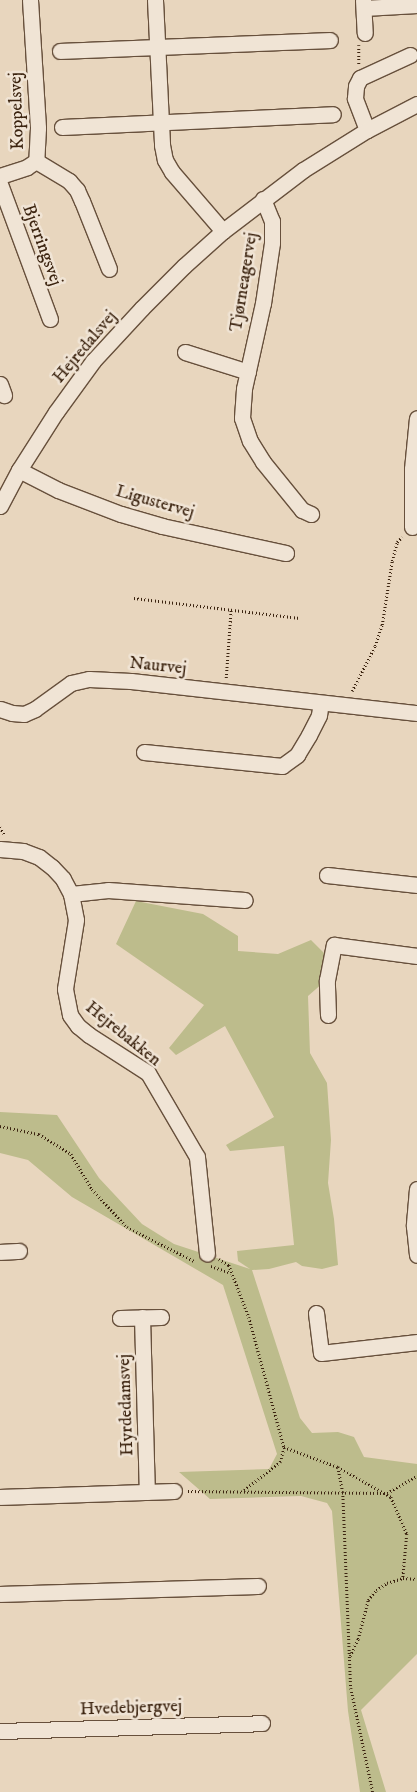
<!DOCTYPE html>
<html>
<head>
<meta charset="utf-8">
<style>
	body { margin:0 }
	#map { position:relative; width:417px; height:1792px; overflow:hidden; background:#e8d6be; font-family:"IM FELL DW Pica",serif }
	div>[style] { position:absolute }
	.green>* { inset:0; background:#bdbc8c }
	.path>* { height:2.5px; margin-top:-1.25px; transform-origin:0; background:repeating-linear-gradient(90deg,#3c2410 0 1px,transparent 0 3.5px) }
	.roads { filter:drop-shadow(1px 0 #67503c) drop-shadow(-1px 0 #67503c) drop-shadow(0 1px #67503c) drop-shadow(0 -1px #67503c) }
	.minor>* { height:15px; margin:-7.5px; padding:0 7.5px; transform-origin:7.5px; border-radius:7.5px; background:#f0e4d5 }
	span { translate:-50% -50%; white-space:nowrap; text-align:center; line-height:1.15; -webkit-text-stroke:5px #f0e4d5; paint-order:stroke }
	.street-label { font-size:18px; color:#3c2410 }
</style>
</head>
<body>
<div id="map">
	<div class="green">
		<i style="clip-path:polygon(136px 901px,203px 914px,238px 936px,238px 951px,278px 954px,311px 940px,326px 955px,324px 982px,308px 996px,310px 1053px,327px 1083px,331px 1140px,328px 1183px,334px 1219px,338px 1265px,322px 1269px,302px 1266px,296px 1262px,269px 1269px,252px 1270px,300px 1418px,312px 1433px,338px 1432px,354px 1437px,364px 1457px,417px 1464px,417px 1654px,361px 1710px,386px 1792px,360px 1792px,348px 1711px,332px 1511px,327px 1503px,301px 1496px,210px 1499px,179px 1472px,269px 1469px,277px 1454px,223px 1285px,72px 1197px,28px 1160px,0 1153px,0 1112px,57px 1115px,99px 1178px,142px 1224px,174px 1244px,250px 1269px,238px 1261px,237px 1251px,294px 1245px,284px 1146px,230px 1151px,226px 1145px,274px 1117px,225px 1026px,176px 1055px,169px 1048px,204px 1005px,116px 944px)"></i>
	</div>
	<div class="path">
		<i style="left:359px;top:45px;width:19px;rotate:90deg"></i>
		<i style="left:134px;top:598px;width:167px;rotate:6.9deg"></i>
		<i style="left:226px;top:678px;width:69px;rotate:-85.9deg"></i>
		<i style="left:352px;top:691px;width:51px;rotate:-62.9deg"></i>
		<i style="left:375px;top:646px;width:22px;rotate:-72deg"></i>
		<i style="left:382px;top:625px;width:65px;rotate:-81.1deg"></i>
		<i style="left:392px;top:561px;width:20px;rotate:-75deg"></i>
		<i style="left:397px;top:542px;width:7px;rotate:-45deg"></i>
		<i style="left:0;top:827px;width:9px;rotate:58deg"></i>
		<i style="left:0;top:1126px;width:40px;rotate:12deg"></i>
		<i style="left:39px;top:1134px;width:38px;rotate:32deg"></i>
		<i style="left:71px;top:1154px;width:41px;rotate:59deg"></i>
		<i style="left:92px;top:1189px;width:52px;rotate:47.4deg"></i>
		<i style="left:127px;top:1227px;width:75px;rotate:26.9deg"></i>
		<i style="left:219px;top:1259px;width:12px;rotate:31deg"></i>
		<i style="left:229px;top:1265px;width:56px;rotate:69deg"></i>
		<i style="left:249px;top:1317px;width:135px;rotate:74.9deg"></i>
		<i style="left:284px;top:1447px;width:58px;rotate:20.3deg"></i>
		<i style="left:338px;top:1467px;width:61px;rotate:29.5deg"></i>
		<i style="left:391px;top:1497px;width:40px;rotate:66.6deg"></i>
		<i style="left:407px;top:1534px;width:44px;rotate:95.2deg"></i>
		<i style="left:211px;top:1266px;width:21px;rotate:19deg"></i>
		<i style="left:338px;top:1467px;width:25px;rotate:79deg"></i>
		<i style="left:343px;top:1492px;width:196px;rotate:87.7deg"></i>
		<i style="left:351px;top:1688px;width:106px;rotate:78.1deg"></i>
		<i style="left:244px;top:1490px;width:46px;rotate:-37.9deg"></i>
		<i style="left:280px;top:1462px;width:16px;rotate:-75deg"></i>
		<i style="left:188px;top:1491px;width:199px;rotate:0.6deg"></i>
		<i style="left:387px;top:1493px;width:34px;rotate:-30deg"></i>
		<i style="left:350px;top:1656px;width:19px;rotate:-65deg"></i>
		<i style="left:358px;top:1639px;width:40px;rotate:-75.6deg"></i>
		<i style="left:368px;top:1600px;width:13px;rotate:-51deg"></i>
		<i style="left:376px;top:1590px;width:13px;rotate:-32deg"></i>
		<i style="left:387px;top:1583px;width:17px;rotate:-17deg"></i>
		<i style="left:403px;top:1578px;width:14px;rotate:4deg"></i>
		<i style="left:416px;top:1792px;width:1px;rotate:-45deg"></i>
	</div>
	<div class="roads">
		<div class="minor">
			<i style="left:30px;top:0;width:128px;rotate:86.4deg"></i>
			<i style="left:38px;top:128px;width:33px;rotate:93deg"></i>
			<i style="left:155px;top:0;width:145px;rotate:87.2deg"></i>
			<i style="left:162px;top:145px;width:15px;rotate:79deg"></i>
			<i style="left:165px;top:160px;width:14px;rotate:60deg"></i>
			<i style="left:172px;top:172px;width:78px;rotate:49.2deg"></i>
			<i style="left:363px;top:0;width:33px;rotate:87deg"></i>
			<i style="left:364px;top:8px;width:53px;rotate:-3.2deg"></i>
			<i style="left:60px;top:51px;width:270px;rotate:-2.3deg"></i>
			<i style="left:62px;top:127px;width:271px;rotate:-2.7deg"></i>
			<i style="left:367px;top:130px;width:34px;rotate:-111deg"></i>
			<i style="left:355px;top:98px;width:12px;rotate:-85deg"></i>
			<i style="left:356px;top:86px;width:9px;rotate:-63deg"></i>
			<i style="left:360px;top:78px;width:55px;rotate:-24.7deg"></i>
			<i style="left:0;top:176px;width:28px;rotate:-18deg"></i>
			<i style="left:27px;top:167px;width:11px;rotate:-34deg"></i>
			<i style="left:36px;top:161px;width:39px;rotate:31deg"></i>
			<i style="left:69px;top:181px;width:12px;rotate:48deg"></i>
			<i style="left:77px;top:190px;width:12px;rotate:66deg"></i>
			<i style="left:82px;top:201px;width:73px;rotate:68.3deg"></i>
			<i style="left:0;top:184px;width:144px;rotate:69.7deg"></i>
			<i style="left:263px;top:199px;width:24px;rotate:68deg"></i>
			<i style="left:272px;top:221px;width:22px;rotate:90deg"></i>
			<i style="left:272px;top:243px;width:61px;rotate:98.5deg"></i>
			<i style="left:263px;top:303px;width:88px;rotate:102.5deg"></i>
			<i style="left:244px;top:389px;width:29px;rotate:94deg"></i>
			<i style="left:242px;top:418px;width:24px;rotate:71deg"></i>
			<i style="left:250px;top:441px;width:25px;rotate:58deg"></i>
			<i style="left:263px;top:462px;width:62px;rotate:50.9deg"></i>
			<i style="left:302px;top:510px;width:10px;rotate:24deg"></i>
			<i style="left:185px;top:352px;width:66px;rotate:17.6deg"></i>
			<i style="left:0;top:384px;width:12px;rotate:70deg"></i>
			<i style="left:19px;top:470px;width:44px;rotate:27.1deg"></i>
			<i style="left:58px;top:490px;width:67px;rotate:20.9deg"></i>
			<i style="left:121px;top:514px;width:43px;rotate:16.3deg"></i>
			<i style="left:162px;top:526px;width:127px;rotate:12.3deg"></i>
			<i style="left:0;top:506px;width:41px;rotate:-62.2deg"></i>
			<i style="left:19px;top:470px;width:69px;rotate:-57.5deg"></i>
			<i style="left:56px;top:412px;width:63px;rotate:-54deg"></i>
			<i style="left:93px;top:361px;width:72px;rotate:-47.2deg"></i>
			<i style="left:142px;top:308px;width:59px;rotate:-45deg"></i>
			<i style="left:184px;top:266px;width:52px;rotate:-41.9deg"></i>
			<i style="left:223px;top:231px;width:101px;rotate:-37.3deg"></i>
			<i style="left:303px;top:170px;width:75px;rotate:-32deg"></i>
			<i style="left:367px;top:130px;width:56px;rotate:-27.5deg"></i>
			<i style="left:412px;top:527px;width:58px;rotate:-90deg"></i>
			<i style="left:412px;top:469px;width:51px;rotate:-84.4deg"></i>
			<i style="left:0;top:709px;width:13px;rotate:18deg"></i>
			<i style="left:12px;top:713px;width:12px;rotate:5deg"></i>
			<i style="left:24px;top:714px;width:12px;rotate:-24deg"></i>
			<i style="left:35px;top:709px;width:44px;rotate:-35.8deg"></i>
			<i style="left:71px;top:683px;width:18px;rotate:-13deg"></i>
			<i style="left:89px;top:679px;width:42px;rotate:2.7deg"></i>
			<i style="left:131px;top:681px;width:288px;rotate:6.4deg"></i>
			<i style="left:144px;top:752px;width:139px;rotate:5.8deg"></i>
			<i style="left:282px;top:766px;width:19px;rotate:-36deg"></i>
			<i style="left:297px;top:755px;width:23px;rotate:-59deg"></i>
			<i style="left:309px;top:735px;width:22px;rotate:-63deg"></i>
			<i style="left:319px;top:715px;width:12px;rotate:-81deg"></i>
			<i style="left:0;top:849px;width:23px;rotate:5deg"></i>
			<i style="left:23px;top:851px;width:17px;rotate:21deg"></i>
			<i style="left:39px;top:857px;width:16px;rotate:38deg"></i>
			<i style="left:52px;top:867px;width:16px;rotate:47deg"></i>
			<i style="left:63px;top:879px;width:17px;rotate:62deg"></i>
			<i style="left:71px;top:894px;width:26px;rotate:79deg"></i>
			<i style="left:76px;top:920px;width:70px;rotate:99.1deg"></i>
			<i style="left:65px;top:989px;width:26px;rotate:79deg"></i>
			<i style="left:70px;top:1015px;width:14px;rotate:54deg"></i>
			<i style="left:78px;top:1026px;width:14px;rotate:39deg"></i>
			<i style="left:89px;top:1035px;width:70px;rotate:32.8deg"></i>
			<i style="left:148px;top:1073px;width:97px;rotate:59.7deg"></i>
			<i style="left:197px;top:1157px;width:97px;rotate:84.1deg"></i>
			<i style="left:327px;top:875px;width:91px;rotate:6.3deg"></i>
			<i style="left:71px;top:894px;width:37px;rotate:-6deg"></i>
			<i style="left:108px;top:890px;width:137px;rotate:4.2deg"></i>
			<i style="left:328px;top:1015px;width:35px;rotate:-92deg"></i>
			<i style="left:327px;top:980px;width:36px;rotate:-79deg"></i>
			<i style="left:334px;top:945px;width:84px;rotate:7.5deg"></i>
			<i style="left:417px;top:1189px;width:37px;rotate:95deg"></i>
			<i style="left:414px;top:1226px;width:29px;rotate:84deg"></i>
			<i style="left:0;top:1252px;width:19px;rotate:-3deg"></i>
			<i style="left:316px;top:1313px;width:40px;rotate:82.9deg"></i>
			<i style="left:321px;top:1353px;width:97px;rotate:-6.5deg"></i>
			<i style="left:142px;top:1317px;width:175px;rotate:88.4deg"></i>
			<i style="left:120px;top:1318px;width:41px;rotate:-1.4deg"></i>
			<i style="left:0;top:1497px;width:174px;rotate:-2deg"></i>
			<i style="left:0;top:1594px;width:258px;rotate:-1.8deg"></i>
			<i style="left:0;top:1731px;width:262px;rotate:-1.7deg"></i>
		</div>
	</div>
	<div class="street-label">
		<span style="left:17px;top:111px;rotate:-92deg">Koppelsvej</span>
		<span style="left:42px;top:245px;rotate:70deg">Bjerringsvej</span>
		<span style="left:244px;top:282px;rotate:-81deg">Tjørneagervej</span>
		<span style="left:85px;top:347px;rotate:-50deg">Hejredalsvej</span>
		<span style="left:155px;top:502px;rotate:16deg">Ligustervej</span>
		<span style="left:158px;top:666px;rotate:6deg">Naurvej</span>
		<span style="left:123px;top:1034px;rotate:39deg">Hejrebakken</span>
		<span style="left:126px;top:1405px;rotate:-92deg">Hyrdedamsvej</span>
		<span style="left:131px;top:1708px;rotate:-2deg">Hvedebjergvej</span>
	</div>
</div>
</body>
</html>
